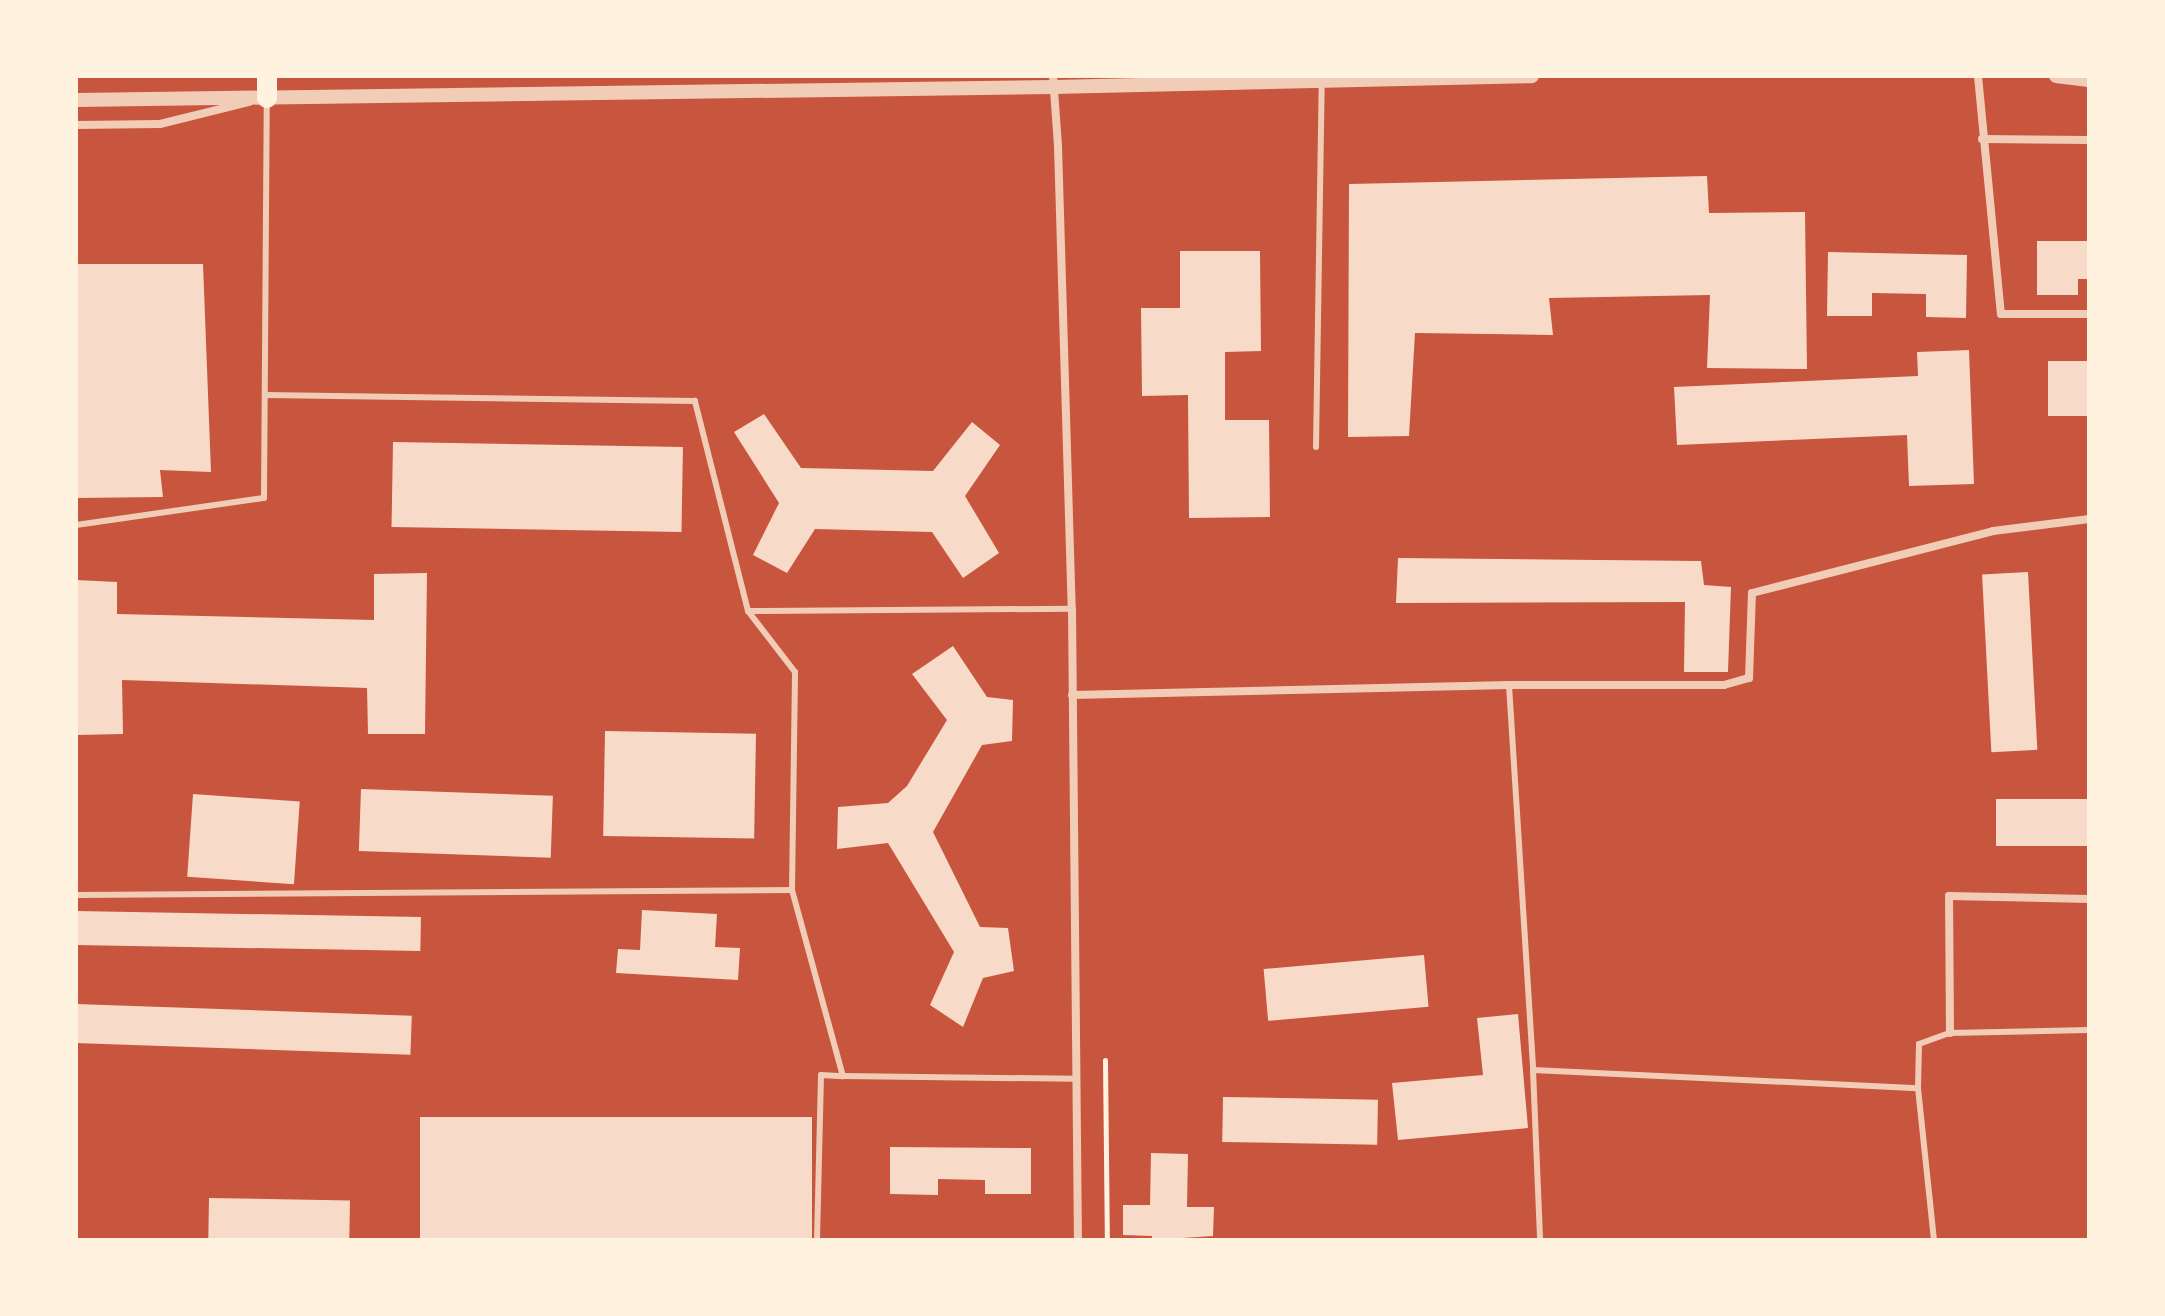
<!DOCTYPE html>
<html>
<head>
<meta charset="utf-8">
<style>
	body { margin:0 }
	#map { position:relative; width:2165px; height:1316px; overflow:hidden; background:#c8553d; font-family:"Playfair Display",serif }
	div>[style] { position:absolute }
	.building>* { inset:0; background:#f7dbc8; transform-origin:0 0 }
	.path>* { height:5px; margin:-2.5px; padding:0 2.5px; transform-origin:2.5px; border-radius:2.5px; background:#fff3e0 }
	.service>* { height:6px; margin:-3px; padding:0 3px; transform-origin:3px; border-radius:3px; background:#f1ccb7 }
	.minor>* { height:8px; margin:-4px; padding:0 4px; transform-origin:4px; border-radius:4px; background:#f1ccb7 }
	.tertiary>* { height:14px; margin:-7px; padding:0 7px; transform-origin:7px; border-radius:7px; background:#f1ccb7 }
	.primary>* { height:20px; margin:-10px; padding:0 10px; transform-origin:10px; border-radius:10px; background:#fff3e0 }
	span { translate:-50% -50%; white-space:nowrap; text-align:center; line-height:1.15; -webkit-text-stroke:8px #fff3e0; paint-order:stroke }
	.frame { position:absolute; inset:0; border:78px solid #fff3e0; pointer-events:none }
</style>
</head>
<body>
<div id="map">
	<div class="building">
		<i style="clip-path:polygon(1707px 176px,1709px 213px,1805px 212px,1807px 369px,1707px 368px,1710px 295px,1549px 298px,1553px 335px,1415px 333px,1409px 436px,1348px 437px,1349px 184px)"></i>
		<i style="clip-path:polygon(2037px 241px,2089px 241px,2089px 279px,2078px 279px,2078px 295px,2037px 295px)"></i>
		<i style="clip-path:polygon(1180px 251px,1260px 251px,1261px 351px,1225px 352px,1225px 420px,1269px 420px,1270px 517px,1189px 518px,1188px 395px,1142px 396px,1141px 308px,1180px 308px)"></i>
		<i style="clip-path:polygon(1828px 252px,1967px 255px,1966px 318px,1926px 317px,1926px 294px,1872px 293px,1872px 316px,1827px 316px)"></i>
		<i style="clip-path:polygon(76px 264px,203px 264px,211px 472px,160px 470px,163px 497px,76px 498px)"></i>
		<i style="clip-path:polygon(1969px 350px,1974px 484px,1909px 486px,1907px 435px,1677px 445px,1674px 387px,1918px 376px,1917px 352px)"></i>
		<i style="left:2089px;top:361px;width:55px;height:41px;rotate:90deg"></i>
		<i style="clip-path:polygon(764px 414px,801px 468px,933px 471px,972px 422px,1000px 445px,965px 496px,999px 553px,963px 578px,932px 532px,815px 529px,787px 573px,753px 555px,779px 503px,734px 432px)"></i>
		<i style="left:393px;top:442px;width:290px;height:85px;rotate:1deg"></i>
		<i style="clip-path:polygon(1398px 558px,1701px 561px,1704px 585px,1731px 587px,1728px 672px,1684px 672px,1685px 602px,1396px 603px)"></i>
		<i style="left:2028px;top:572px;width:178px;height:46px;rotate:87deg"></i>
		<i style="clip-path:polygon(427px 573px,425px 734px,368px 734px,367px 688px,122px 680px,123px 734px,76px 735px,76px 580px,117px 582px,117px 614px,374px 620px,374px 574px)"></i>
		<i style="clip-path:polygon(953px 646px,987px 697px,1013px 700px,1012px 741px,982px 745px,933px 832px,980px 927px,1008px 928px,1014px 971px,983px 978px,963px 1027px,930px 1005px,954px 952px,888px 843px,837px 849px,838px 807px,888px 803px,907px 786px,947px 720px,912px 674px)"></i>
		<i style="left:605px;top:731px;width:151px;height:105px;rotate:1deg"></i>
		<i style="left:361px;top:789px;width:192px;height:62px;rotate:2deg"></i>
		<i style="left:193px;top:794px;width:107px;height:83px;rotate:4deg"></i>
		<i style="left:1996px;top:799px;width:93px;height:47px"></i>
		<i style="clip-path:polygon(642px 910px,717px 914px,715px 947px,740px 948px,738px 980px,616px 973px,618px 949px,640px 950px)"></i>
		<i style="left:76px;top:911px;width:345px;height:34px;rotate:1deg"></i>
		<i style="left:1424px;top:955px;width:52px;height:161px;rotate:85deg"></i>
		<i style="left:76px;top:1004px;width:336px;height:39px;rotate:2deg"></i>
		<i style="clip-path:polygon(1518px 1014px,1528px 1128px,1398px 1140px,1392px 1083px,1483px 1075px,1477px 1018px)"></i>
		<i style="left:1223px;top:1097px;width:155px;height:45px;rotate:1deg"></i>
		<i style="left:420px;top:1117px;width:392px;height:123px"></i>
		<i style="clip-path:polygon(890px 1147px,1031px 1148px,1031px 1194px,985px 1194px,985px 1180px,938px 1179px,938px 1195px,890px 1194px)"></i>
		<i style="clip-path:polygon(1151px 1153px,1188px 1154px,1187px 1207px,1214px 1207px,1213px 1236px,1152px 1240px,1152px 1236px,1123px 1235px,1123px 1205px,1150px 1205px)"></i>
		<i style="left:209px;top:1198px;width:141px;height:42px;rotate:1deg"></i>
	</div>
	<div class="path">
		<i style="left:1105px;top:1060px;width:180px;rotate:89.4deg"></i>
	</div>
	<div class="service">
		<i style="left:1316px;top:447px;width:365px;rotate:-89.1deg"></i>
		<i style="left:76px;top:525px;width:190px;rotate:-8.2deg"></i>
		<i style="left:264px;top:498px;width:397px;rotate:-89.6deg"></i>
		<i style="left:748px;top:611px;width:324px;rotate:-0.4deg"></i>
		<i style="left:1509px;top:685px;width:386px;rotate:86.4deg"></i>
		<i style="left:1533px;top:1070px;width:170px;rotate:87.6deg"></i>
		<i style="left:792px;top:890px;width:193px;rotate:74.7deg"></i>
		<i style="left:843px;top:1076px;width:232px;rotate:0.7deg"></i>
		<i style="left:76px;top:895px;width:716px;rotate:-0.4deg"></i>
		<i style="left:792px;top:890px;width:218px;rotate:-89.2deg"></i>
		<i style="left:795px;top:672px;width:77px;rotate:-127.6deg"></i>
		<i style="left:748px;top:611px;width:217px;rotate:-104.2deg"></i>
		<i style="left:695px;top:401px;width:430px;rotate:-179.2deg"></i>
		<i style="left:1533px;top:1070px;width:385px;rotate:2.7deg"></i>
		<i style="left:1918px;top:1088px;width:153px;rotate:84deg"></i>
		<i style="left:1918px;top:1088px;width:44px;rotate:-88.7deg"></i>
		<i style="left:1919px;top:1044px;width:33px;rotate:-20deg"></i>
		<i style="left:1950px;top:1033px;width:139px;rotate:-1.2deg"></i>
		<i style="left:817px;top:1240px;width:165px;rotate:-88.6deg"></i>
		<i style="left:821px;top:1075px;width:22px;rotate:3deg"></i>
	</div>
	<div class="minor">
		<i style="left:1053px;top:76px;width:70px;rotate:85.9deg"></i>
		<i style="left:1058px;top:146px;width:463px;rotate:88.3deg"></i>
		<i style="left:1072px;top:609px;width:631px;rotate:89.46deg"></i>
		<i style="left:1978px;top:76px;width:239px;rotate:84.5deg"></i>
		<i style="left:2001px;top:314px;width:88px"></i>
		<i style="left:76px;top:125px;width:84px;rotate:-0.7deg"></i>
		<i style="left:160px;top:124px;width:92px;rotate:-13.9deg"></i>
		<i style="left:1982px;top:139px;width:107px;rotate:0.5deg"></i>
		<i style="left:1072px;top:695px;width:437px;rotate:-1.3deg"></i>
		<i style="left:1509px;top:685px;width:215px"></i>
		<i style="left:1724px;top:685px;width:26px;rotate:-16deg"></i>
		<i style="left:1749px;top:678px;width:85px;rotate:-88deg"></i>
		<i style="left:1752px;top:593px;width:249px;rotate:-14.4deg"></i>
		<i style="left:1993px;top:531px;width:97px;rotate:-7.1deg"></i>
		<i style="left:1950px;top:1033px;width:137px;rotate:-90.4deg"></i>
		<i style="left:1949px;top:896px;width:140px;rotate:1.2deg"></i>
	</div>
	<div class="tertiary">
		<i style="left:2056px;top:76px;width:33px;rotate:7deg"></i>
		<i style="left:76px;top:100px;width:977px;rotate:-0.76deg"></i>
		<i style="left:1053px;top:87px;width:479px;rotate:-1.3deg"></i>
	</div>
	<div class="primary">
		<i style="left:267px;top:76px;width:22px;rotate:90deg"></i>
	</div>
	<div class="frame"></div>
</div>
</body>
</html>
